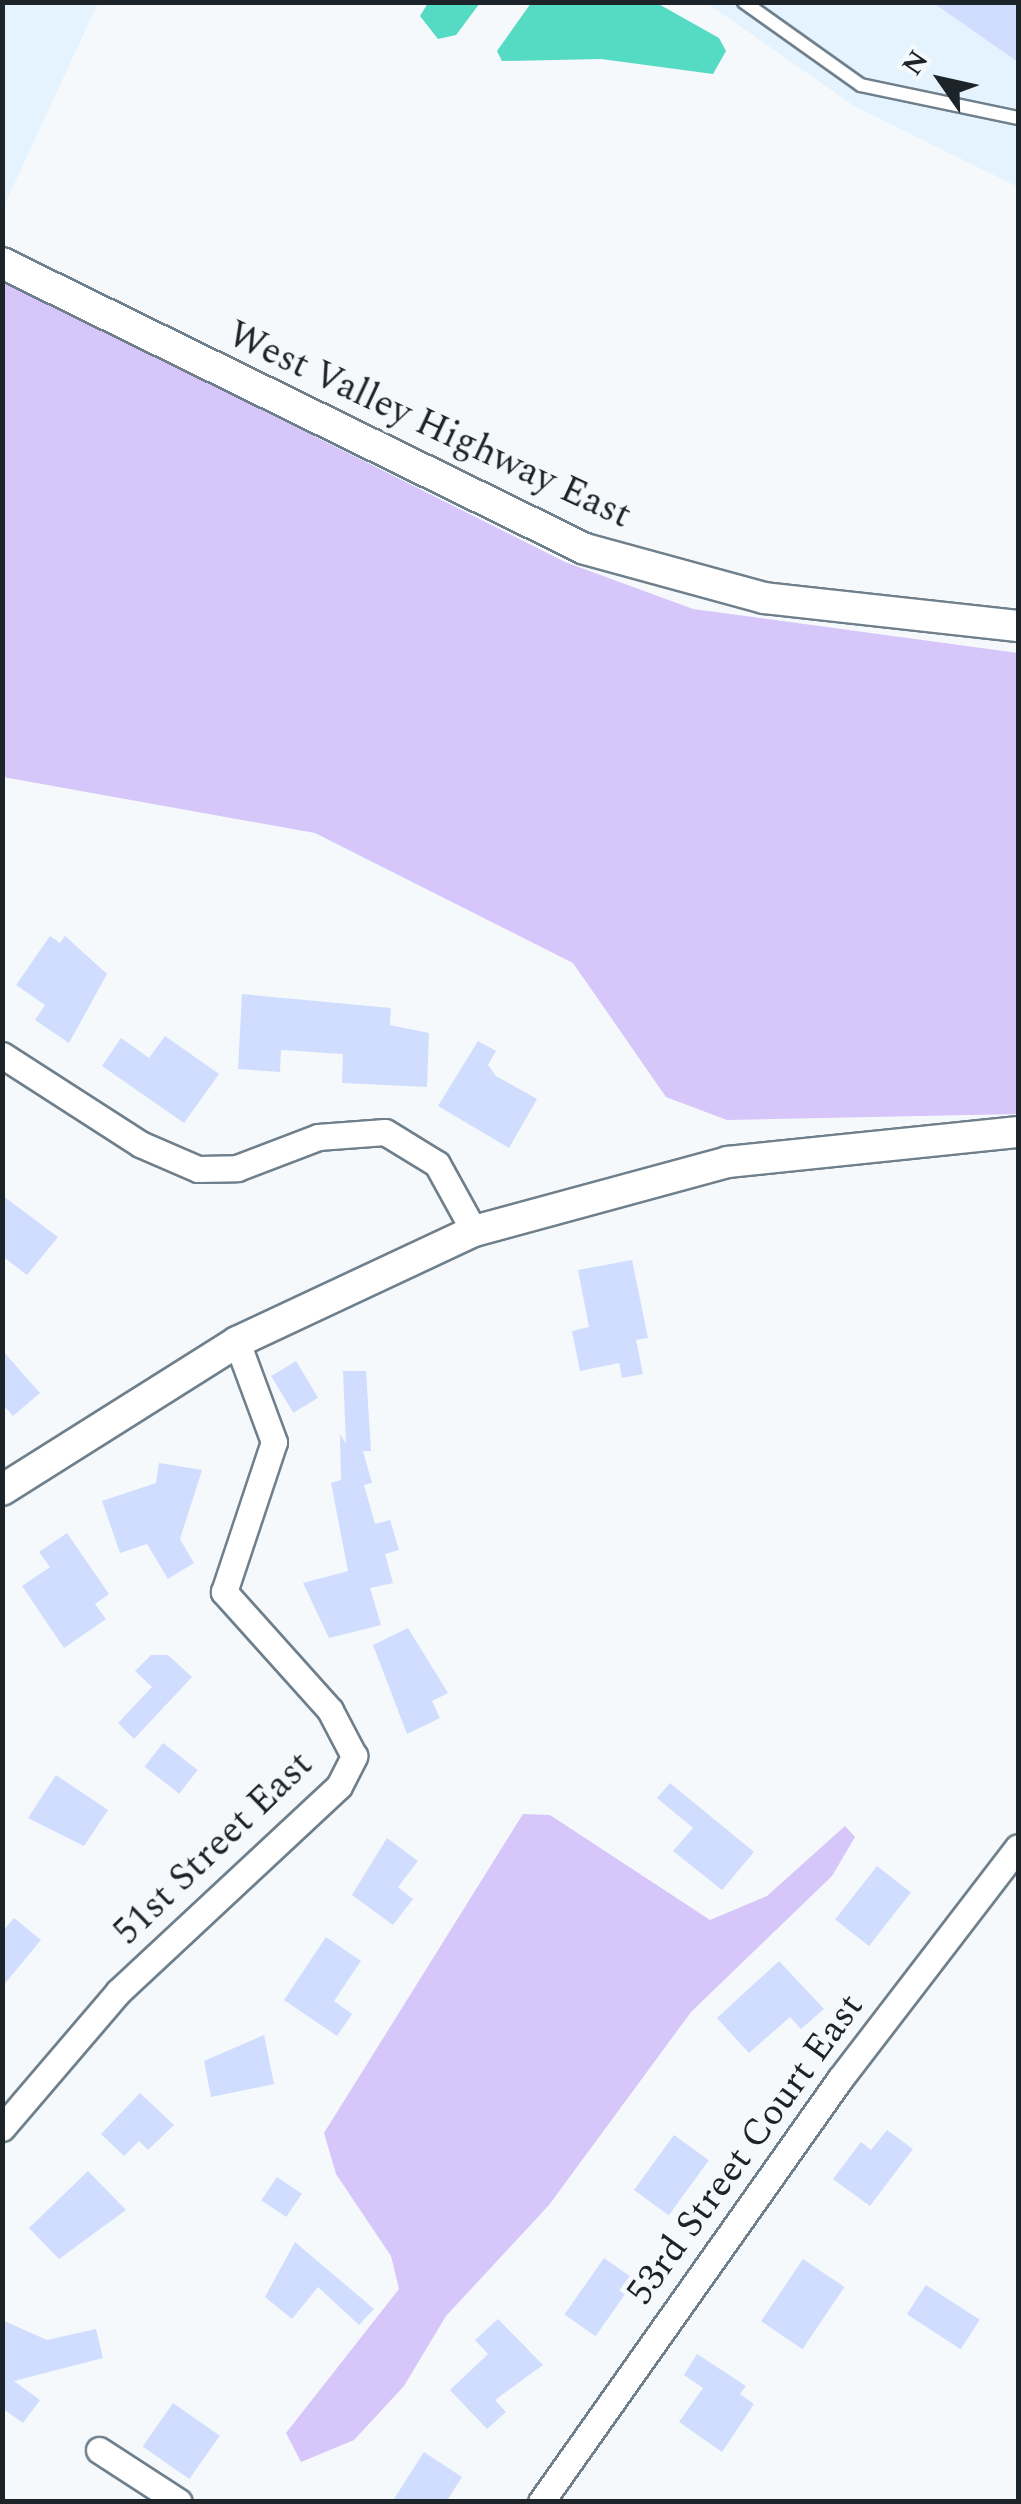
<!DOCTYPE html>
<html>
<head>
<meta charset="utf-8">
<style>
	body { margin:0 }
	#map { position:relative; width:1021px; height:2504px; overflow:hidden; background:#f5f9fc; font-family:Spectral,serif }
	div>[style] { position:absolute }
	.built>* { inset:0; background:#e4f3fe }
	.green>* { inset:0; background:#d6c6fa }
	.water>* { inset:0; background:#55dbc4 }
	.building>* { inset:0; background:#d0ddff; transform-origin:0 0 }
	.roads { filter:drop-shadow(2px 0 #6f808c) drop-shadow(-2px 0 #6f808c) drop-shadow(0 2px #6f808c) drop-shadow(0 -2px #6f808c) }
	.service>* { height:12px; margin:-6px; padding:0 6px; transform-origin:6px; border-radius:6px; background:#fff }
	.minor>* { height:25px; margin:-12.5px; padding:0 12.5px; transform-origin:12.5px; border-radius:12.5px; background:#fff }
	.tertiary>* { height:30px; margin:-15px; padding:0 15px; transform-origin:15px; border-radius:15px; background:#fff }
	span { translate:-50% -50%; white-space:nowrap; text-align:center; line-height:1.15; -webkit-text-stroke:10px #f5f9fc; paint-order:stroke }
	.street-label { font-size:38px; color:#1d2429 }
	.frame { position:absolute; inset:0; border:5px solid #1d2429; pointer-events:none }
	.north { position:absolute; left:891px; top:30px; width:100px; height:100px; -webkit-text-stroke:8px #f5f9fc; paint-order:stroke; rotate:304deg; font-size:28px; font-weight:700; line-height:40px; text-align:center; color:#1d2429 }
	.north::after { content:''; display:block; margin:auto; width:35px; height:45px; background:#1d2429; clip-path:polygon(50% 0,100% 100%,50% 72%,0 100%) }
</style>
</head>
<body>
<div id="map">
	<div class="built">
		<i style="clip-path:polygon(3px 2px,98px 3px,3px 208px,2px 3px)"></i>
		<i style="clip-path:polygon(707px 3px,1018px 3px,1018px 187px,854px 106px)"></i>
	</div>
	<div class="green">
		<i style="clip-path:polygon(2px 279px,565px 562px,693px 609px,1018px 653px,1018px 1114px,727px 1120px,666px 1097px,573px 963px,315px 833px,3px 777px)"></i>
		<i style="clip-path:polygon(523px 1814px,550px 1815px,710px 1920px,767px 1896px,845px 1826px,855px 1837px,832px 1876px,691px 2012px,549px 2205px,446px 2316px,404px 2386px,354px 2440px,301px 2462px,286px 2433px,399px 2289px,391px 2256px,336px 2174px,324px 2133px)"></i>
	</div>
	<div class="water">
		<i style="clip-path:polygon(655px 2px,719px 38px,726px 51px,713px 74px,601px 59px,502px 61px,497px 51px,531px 3px)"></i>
		<i style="clip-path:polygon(428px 3px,428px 2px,480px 3px,456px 35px,438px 39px,420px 16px)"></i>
	</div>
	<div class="building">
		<i style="clip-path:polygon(932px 2px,1018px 2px,1018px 62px)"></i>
		<i style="clip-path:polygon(50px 936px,60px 943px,65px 936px,107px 974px,69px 1043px,35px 1020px,45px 1005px,16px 985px)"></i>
		<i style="clip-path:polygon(242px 994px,391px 1008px,390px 1025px,429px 1033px,427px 1087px,342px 1083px,343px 1054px,281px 1050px,280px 1072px,238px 1069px)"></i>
		<i style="clip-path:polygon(165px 1036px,219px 1074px,184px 1123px,102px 1066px,121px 1038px,149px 1058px)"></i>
		<i style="clip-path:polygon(478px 1041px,496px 1051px,488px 1065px,496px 1076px,537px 1099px,509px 1148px,438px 1106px)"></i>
		<i style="clip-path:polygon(2px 1195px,58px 1237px,27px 1275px,2px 1256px)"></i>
		<i style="clip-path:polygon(632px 1260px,648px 1338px,636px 1340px,643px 1374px,622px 1378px,619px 1363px,580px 1371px,572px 1331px,589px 1327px,578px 1270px)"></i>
		<i style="clip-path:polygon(2px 1350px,40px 1393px,13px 1416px,2px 1404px)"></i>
		<i style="left:296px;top:1361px;width:43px;height:29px;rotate:59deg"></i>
		<i style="clip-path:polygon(343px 1371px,366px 1371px,371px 1451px,363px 1451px,372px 1483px,364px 1485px,375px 1524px,390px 1520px,399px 1550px,385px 1554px,393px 1583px,370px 1588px,381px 1625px,329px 1638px,303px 1583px,348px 1571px,331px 1483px,341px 1480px,340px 1434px,346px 1444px)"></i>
		<i style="clip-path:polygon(159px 1463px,202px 1470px,180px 1539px,194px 1563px,168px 1579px,147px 1544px,120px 1553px,102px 1501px,156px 1483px)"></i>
		<i style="clip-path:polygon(67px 1533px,109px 1594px,95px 1604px,106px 1619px,64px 1648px,22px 1586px,50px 1567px,39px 1552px)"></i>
		<i style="clip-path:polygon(408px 1628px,448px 1693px,432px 1701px,440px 1718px,407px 1734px,373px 1645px)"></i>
		<i style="clip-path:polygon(151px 1655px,168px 1655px,192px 1677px,134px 1739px,118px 1723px,152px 1687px,135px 1671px)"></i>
		<i style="left:163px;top:1743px;width:44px;height:30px;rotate:38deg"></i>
		<i style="clip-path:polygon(56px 1775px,108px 1810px,84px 1846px,28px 1818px)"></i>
		<i style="clip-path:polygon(670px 1783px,754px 1852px,722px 1890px,673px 1851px,693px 1828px,657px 1798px)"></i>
		<i style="clip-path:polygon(387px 1838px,418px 1861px,398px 1887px,413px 1899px,393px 1925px,352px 1895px)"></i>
		<i style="left:877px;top:1866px;width:43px;height:68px;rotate:38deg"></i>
		<i style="clip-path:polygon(14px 1918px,41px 1940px,2px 1987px,2px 1932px)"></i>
		<i style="clip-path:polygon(326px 1937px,361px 1961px,334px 2001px,352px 2014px,337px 2036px,284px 2000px)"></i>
		<i style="clip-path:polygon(779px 1961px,824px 2009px,801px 2029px,790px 2017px,749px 2053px,717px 2018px)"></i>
		<i style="clip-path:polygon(264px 2035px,274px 2084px,211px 2097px,204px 2061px)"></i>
		<i style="clip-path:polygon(140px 2093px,174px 2125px,148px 2150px,139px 2141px,124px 2156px,101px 2134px)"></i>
		<i style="clip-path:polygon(887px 2130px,913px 2149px,870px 2206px,833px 2179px,861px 2142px,871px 2150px)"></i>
		<i style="left:674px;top:2135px;width:43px;height:68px;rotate:36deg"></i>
		<i style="clip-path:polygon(88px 2171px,126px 2210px,59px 2259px,29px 2228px)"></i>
		<i style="left:277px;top:2177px;width:30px;height:28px;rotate:34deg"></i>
		<i style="clip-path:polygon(295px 2242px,374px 2309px,359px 2325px,318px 2287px,292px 2319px,265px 2297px)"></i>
		<i style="left:604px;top:2258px;width:38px;height:69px;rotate:35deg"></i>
		<i style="left:803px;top:2259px;width:50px;height:75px;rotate:34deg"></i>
		<i style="left:926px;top:2285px;width:64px;height:35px;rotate:33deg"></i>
		<i style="clip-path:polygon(498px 2319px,543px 2365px,495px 2400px,506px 2412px,487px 2429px,450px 2390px,488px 2354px,475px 2340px)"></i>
		<i style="clip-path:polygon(2px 2320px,47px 2340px,96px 2329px,103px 2358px,14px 2381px,40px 2400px,23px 2423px,2px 2408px)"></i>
		<i style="clip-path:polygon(697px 2354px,746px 2386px,740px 2394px,754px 2404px,722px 2452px,679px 2422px,703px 2388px,684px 2375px)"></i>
		<i style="left:173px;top:2403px;width:57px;height:53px;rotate:35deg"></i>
		<i style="clip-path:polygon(424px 2452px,462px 2477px,446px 2502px,392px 2502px)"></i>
	</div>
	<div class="roads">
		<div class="service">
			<i style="left:744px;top:2px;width:143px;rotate:35.4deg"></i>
			<i style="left:861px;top:85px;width:160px;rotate:11.9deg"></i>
		</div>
		<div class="minor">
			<i style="left:2px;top:1055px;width:164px;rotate:32.8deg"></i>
			<i style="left:140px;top:1144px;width:63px;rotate:23.3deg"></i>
			<i style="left:198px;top:1169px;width:39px;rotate:-1deg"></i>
			<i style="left:237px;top:1168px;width:87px;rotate:-20.9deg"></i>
			<i style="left:318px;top:1137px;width:67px;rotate:-4.3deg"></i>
			<i style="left:385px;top:1132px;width:61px;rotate:31.6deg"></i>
			<i style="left:437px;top:1164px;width:77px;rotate:61.1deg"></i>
			<i style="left:2px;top:2128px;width:179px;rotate:-49.5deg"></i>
			<i style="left:118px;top:1992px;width:302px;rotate:-43deg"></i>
			<i style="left:339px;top:1786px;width:34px;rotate:-63deg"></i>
			<i style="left:354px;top:1756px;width:52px;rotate:-117.6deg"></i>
			<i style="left:330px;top:1710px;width:159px;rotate:-131.9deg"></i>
			<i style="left:224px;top:1592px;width:158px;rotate:-71.6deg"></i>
			<i style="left:274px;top:1442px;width:107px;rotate:-110.3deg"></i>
			<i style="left:99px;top:2450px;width:95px;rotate:33deg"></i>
			<i style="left:541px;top:2502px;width:518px;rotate:-54.75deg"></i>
			<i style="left:840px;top:2079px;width:292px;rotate:-52.5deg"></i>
		</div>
		<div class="tertiary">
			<i style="left:2px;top:263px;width:649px;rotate:26.13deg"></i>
			<i style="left:585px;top:549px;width:186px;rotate:15.3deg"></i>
			<i style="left:764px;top:598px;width:256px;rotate:6.3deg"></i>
			<i style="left:2px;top:1490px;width:278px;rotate:-32.2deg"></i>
			<i style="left:237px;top:1342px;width:262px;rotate:-25.1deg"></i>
			<i style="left:474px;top:1231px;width:263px;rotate:-15.2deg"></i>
			<i style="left:728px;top:1162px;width:292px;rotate:-5.9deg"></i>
		</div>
	</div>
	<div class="street-label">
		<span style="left:429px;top:426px;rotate:25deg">West Valley Highway East</span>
		<span style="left:214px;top:1849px;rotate:-44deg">51st Street East</span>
		<span style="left:746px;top:2150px;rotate:-54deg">53rd Street Court East</span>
	</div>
	<div class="frame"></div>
	<div class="north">N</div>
</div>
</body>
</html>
